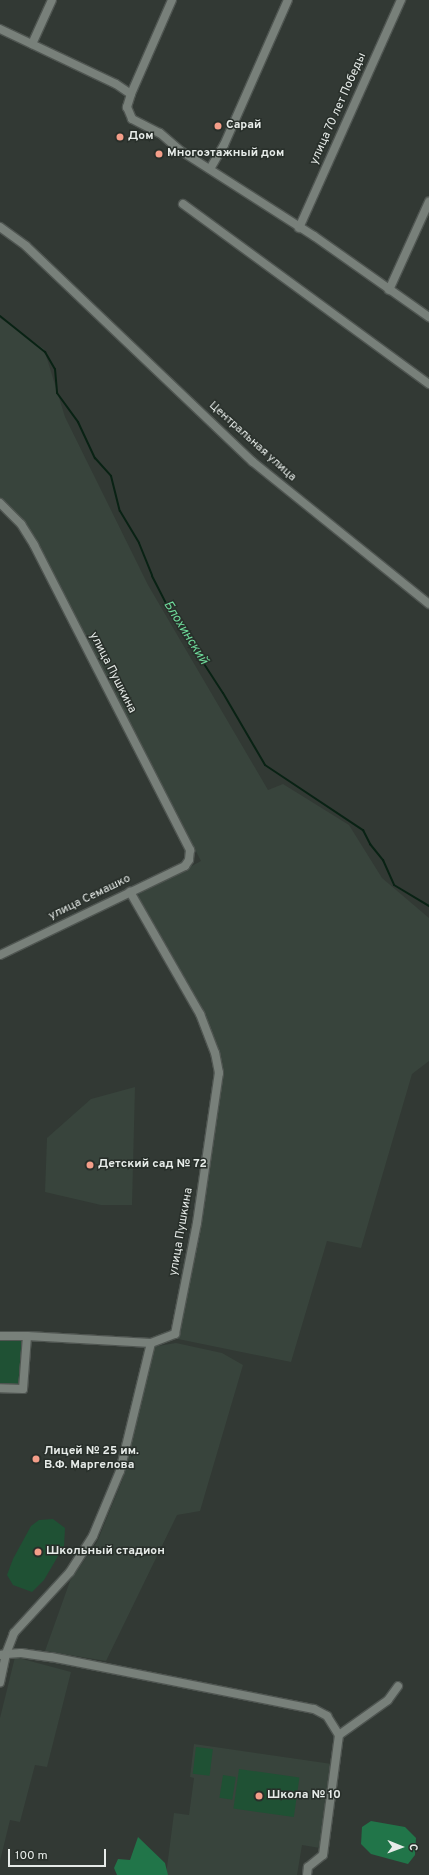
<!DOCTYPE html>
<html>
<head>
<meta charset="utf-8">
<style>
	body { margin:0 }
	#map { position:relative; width:429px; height:1875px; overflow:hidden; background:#323934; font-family:Overpass,sans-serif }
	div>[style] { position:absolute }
	.built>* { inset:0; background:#38443c }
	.green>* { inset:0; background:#1f5134; transform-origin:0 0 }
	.forest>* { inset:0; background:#217549 }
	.stream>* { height:2px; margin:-1px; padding:0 1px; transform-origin:1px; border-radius:1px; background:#092214 }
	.roads { filter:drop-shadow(1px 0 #4f5551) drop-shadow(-1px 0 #4f5551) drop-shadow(0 1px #4f5551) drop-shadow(0 -1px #4f5551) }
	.minor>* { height:8px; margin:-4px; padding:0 4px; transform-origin:4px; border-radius:4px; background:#78807a }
	.dots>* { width:11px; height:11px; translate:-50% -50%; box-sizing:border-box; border:2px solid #282f2a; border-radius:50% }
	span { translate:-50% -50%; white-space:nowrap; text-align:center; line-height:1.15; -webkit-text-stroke:3px #282f2a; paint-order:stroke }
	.street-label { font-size:12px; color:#e6ebe8 }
	.poi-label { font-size:12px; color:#e6ebe8; font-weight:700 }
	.left { translate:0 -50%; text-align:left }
	.water-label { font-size:13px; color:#6eda9a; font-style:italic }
	.north { position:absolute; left:381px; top:1827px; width:40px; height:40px; -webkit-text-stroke:3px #282f2a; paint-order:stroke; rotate:91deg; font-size:11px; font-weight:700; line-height:16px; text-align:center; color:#e6ebe8 }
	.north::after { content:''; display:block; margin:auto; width:14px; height:18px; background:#e6ebe8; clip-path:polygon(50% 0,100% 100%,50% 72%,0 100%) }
	.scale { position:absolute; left:8px; top:1849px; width:98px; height:18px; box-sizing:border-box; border:2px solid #e6ebe8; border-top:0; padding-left:5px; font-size:12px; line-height:14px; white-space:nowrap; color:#e6ebe8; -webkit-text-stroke:3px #282f2a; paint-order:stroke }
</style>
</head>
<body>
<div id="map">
	<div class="built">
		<i style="clip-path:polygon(0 318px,44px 349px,65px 417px,148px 585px,268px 790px,283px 784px,349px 825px,382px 878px,429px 918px,429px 1061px,412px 1074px,361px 1248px,327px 1241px,291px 1362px,178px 1339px,200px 1223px,215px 1108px,216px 1051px,135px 896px,201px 861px,35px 542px,0 500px)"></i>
		<i style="clip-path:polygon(135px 1087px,132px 1205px,101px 1205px,45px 1192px,47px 1138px,91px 1099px)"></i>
		<i style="clip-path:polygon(176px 1343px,222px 1353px,243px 1365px,200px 1511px,177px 1515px,106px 1661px,45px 1651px,70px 1581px,97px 1542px,122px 1481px,152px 1347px)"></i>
		<i style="clip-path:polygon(15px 1657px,71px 1672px,47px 1767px,35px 1765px,20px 1822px,10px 1820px,0 1861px,0 1718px)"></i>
		<i style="clip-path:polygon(194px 1744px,332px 1764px,320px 1848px,302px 1845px,297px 1875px,166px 1875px,174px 1813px,189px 1815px,194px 1778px,190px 1777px)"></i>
	</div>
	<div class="green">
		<i style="clip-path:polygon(0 1339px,19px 1339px,23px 1343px,20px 1383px,14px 1386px,0 1385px)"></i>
		<i style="clip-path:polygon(53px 1519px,65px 1528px,64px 1546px,44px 1580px,32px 1592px,13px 1585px,7px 1575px,13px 1559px,31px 1526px,39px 1520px)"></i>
		<i style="left:196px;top:1747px;width:17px;height:27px;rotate:7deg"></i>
		<i style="left:239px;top:1769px;width:61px;height:40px;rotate:8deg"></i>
		<i style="left:223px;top:1775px;width:13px;height:23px;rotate:9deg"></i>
	</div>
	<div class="forest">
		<i style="clip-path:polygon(371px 1821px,405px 1827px,416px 1838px,415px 1855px,408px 1864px,371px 1854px,361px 1844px,362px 1827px)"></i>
		<i style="clip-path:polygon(138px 1837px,165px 1863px,168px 1875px,117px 1875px,114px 1868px,118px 1859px,130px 1860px)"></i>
	</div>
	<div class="stream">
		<i style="left:0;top:316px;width:58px;rotate:38.7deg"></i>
		<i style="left:45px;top:352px;width:20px;rotate:60deg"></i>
		<i style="left:55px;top:369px;width:24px;rotate:85deg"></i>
		<i style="left:57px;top:393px;width:36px;rotate:54deg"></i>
		<i style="left:78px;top:422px;width:40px;rotate:65deg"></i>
		<i style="left:95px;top:458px;width:24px;rotate:48deg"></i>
		<i style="left:111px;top:476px;width:36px;rotate:76deg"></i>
		<i style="left:120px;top:511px;width:37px;rotate:59deg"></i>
		<i style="left:139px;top:543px;width:35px;rotate:68deg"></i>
		<i style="left:152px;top:576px;width:42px;rotate:62.8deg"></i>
		<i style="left:171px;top:613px;width:95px;rotate:57deg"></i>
		<i style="left:223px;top:693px;width:83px;rotate:59.7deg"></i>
		<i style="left:265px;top:765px;width:118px;rotate:33.6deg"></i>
		<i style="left:363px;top:830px;width:16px;rotate:63deg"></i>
		<i style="left:370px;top:844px;width:21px;rotate:51deg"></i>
		<i style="left:383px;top:860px;width:27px;rotate:66deg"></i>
		<i style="left:394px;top:885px;width:41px;rotate:31deg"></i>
	</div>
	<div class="roads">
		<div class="minor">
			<i style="left:172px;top:0;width:103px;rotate:113.6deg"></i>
			<i style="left:131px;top:94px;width:14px;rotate:107deg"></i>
			<i style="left:127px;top:107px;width:13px;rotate:67deg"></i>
			<i style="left:132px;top:119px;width:31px;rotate:27deg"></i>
			<i style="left:160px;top:133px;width:28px;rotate:41deg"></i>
			<i style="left:181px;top:151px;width:158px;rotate:32.6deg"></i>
			<i style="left:314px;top:236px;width:141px;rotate:35.2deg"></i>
			<i style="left:0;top:29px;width:128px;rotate:25.4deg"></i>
			<i style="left:116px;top:84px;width:18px;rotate:34deg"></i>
			<i style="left:32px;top:44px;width:48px;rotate:-65.6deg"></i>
			<i style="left:210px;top:169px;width:28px;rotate:-60deg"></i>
			<i style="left:224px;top:145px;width:158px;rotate:-66.2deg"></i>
			<i style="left:183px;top:204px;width:305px;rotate:36.2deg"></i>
			<i style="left:0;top:227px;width:32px;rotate:36deg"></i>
			<i style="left:26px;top:246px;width:313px;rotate:43.6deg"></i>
			<i style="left:253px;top:462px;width:226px;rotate:38.9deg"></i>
			<i style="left:299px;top:228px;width:250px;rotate:-65.9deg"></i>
			<i style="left:389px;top:290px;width:97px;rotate:-65.6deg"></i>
			<i style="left:0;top:503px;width:30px;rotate:45deg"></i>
			<i style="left:21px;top:524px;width:25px;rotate:58deg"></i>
			<i style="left:34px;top:545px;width:343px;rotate:62.9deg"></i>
			<i style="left:190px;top:850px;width:10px;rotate:96deg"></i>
			<i style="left:189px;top:860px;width:7px;rotate:124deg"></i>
			<i style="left:185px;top:866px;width:205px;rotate:154.3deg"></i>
			<i style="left:0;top:1336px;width:27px"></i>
			<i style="left:27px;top:1336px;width:53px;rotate:94.3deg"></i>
			<i style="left:23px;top:1389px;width:23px;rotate:-178deg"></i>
			<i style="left:27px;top:1336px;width:124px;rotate:3.2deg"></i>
			<i style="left:151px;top:1343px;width:26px;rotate:-21deg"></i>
			<i style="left:175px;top:1334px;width:113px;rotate:-78.8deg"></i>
			<i style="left:197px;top:1223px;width:152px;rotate:-81.7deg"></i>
			<i style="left:219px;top:1073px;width:20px;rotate:-101deg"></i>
			<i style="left:215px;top:1053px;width:42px;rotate:-111deg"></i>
			<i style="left:200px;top:1014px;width:141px;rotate:-119.8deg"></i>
			<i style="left:151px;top:1343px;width:132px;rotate:103.6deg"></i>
			<i style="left:120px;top:1471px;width:70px;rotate:112.6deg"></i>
			<i style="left:93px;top:1536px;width:43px;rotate:122.6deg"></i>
			<i style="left:70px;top:1572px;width:83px;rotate:132.6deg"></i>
			<i style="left:14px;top:1633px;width:22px;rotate:111deg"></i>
			<i style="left:6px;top:1654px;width:15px;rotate:-4deg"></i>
			<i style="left:21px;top:1653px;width:30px;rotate:8deg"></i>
			<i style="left:51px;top:1657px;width:268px;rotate:11.2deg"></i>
			<i style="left:314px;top:1709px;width:15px;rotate:28deg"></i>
			<i style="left:327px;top:1716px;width:22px;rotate:58deg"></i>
			<i style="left:0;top:1655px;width:6px;rotate:-9deg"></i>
			<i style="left:6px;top:1654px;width:29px;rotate:102deg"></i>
			<i style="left:307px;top:1875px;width:8px;rotate:-83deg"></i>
			<i style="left:308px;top:1867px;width:19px;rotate:-39deg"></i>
			<i style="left:323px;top:1855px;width:121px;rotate:-82.4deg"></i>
			<i style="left:339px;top:1735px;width:60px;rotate:-35.5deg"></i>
			<i style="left:388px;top:1700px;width:17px;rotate:-54deg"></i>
		</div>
	</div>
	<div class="dots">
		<i style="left:218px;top:126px;background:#f49e89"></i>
		<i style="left:120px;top:137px;background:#f49e89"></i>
		<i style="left:159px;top:154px;background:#f49e89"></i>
		<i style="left:90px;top:1165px;background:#f49e89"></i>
		<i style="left:36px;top:1459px;background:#f49e89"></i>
		<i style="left:38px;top:1552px;background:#f49e89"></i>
		<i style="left:259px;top:1796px;background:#f49e89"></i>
	</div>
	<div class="street-label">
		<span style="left:339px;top:109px;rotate:-66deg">улица 70 лет Победы</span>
		<span style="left:252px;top:442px;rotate:42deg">Центральная улица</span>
		<span style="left:112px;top:673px;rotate:63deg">улица Пушкина</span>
		<span style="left:90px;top:898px;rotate:-26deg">улица Семашко</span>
		<span style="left:182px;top:1232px;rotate:-80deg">улица Пушкина</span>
	</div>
	<div class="poi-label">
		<span class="left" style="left:226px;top:126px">Сарай</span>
		<span class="left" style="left:128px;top:137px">Дом</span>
		<span class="left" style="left:167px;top:154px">Многоэтажный дом</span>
		<span class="left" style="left:98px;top:1165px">Детский сад № 72</span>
		<span class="left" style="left:44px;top:1459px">Лицей № 25 им.<br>В.Ф. Маргелова</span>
		<span class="left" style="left:46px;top:1552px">Школьный стадион</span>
		<span class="left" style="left:267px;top:1796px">Школа № 10</span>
	</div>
	<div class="water-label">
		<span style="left:185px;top:633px;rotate:58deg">Блохинский</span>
	</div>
	<div class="north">С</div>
	<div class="scale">100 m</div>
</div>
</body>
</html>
